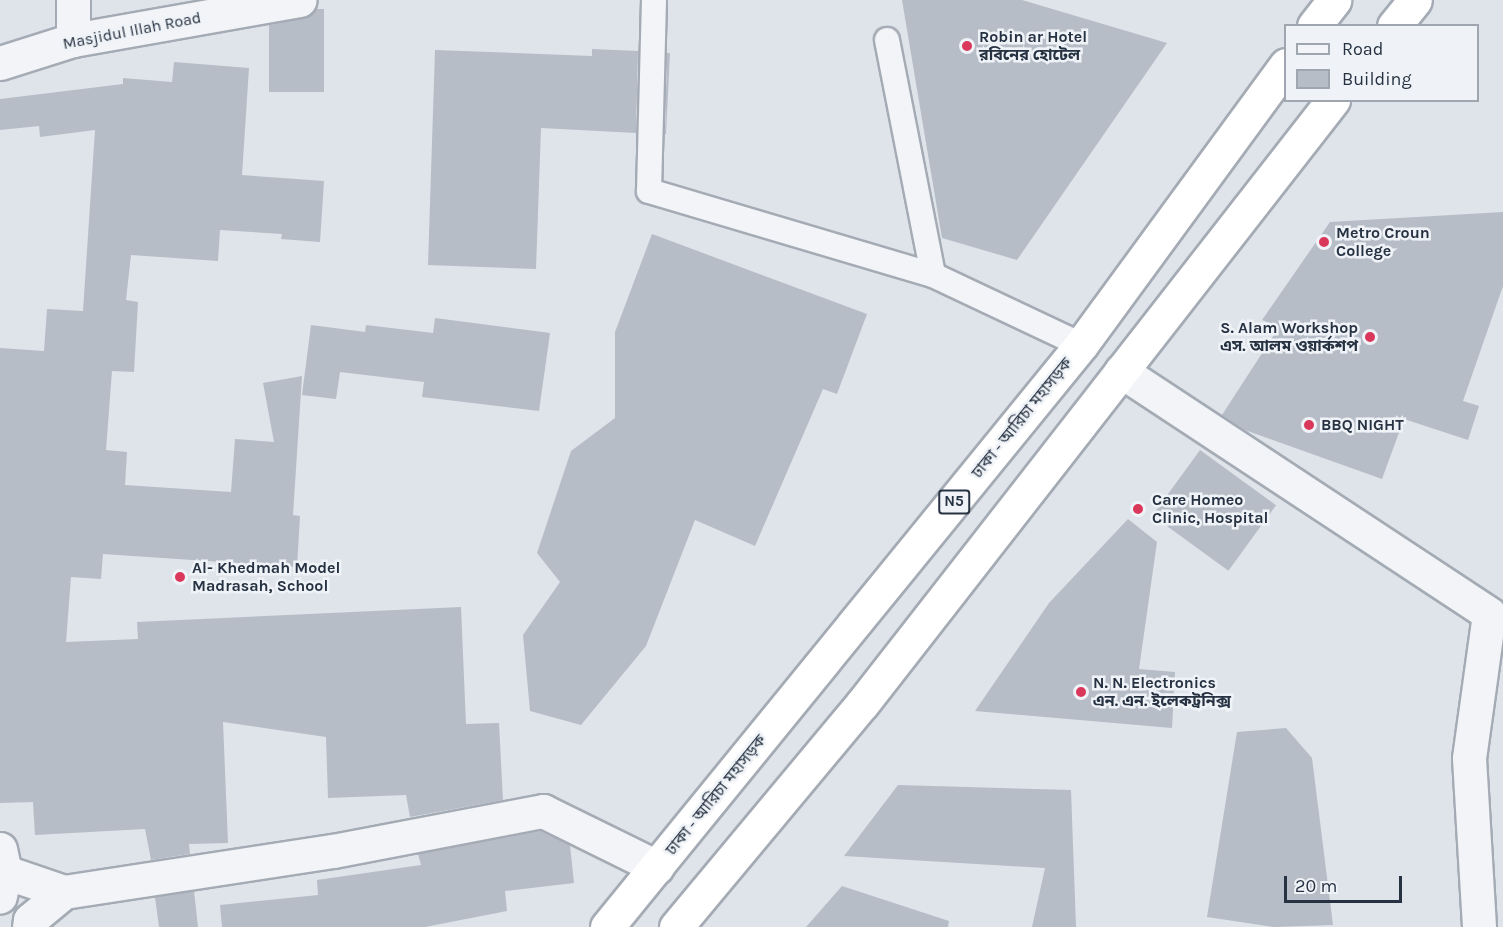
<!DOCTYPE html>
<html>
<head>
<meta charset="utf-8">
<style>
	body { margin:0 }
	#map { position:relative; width:1503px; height:927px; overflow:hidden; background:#dfe4ea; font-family:Karla,"Noto Sans Bengali",sans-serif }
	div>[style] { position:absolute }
	.building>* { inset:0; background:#b6bdc7; transform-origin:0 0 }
	.roads { filter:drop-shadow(2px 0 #a4abb4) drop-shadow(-2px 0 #a4abb4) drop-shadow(0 2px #a4abb4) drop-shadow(0 -2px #a4abb4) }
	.lane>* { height:24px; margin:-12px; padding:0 12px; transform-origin:12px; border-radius:12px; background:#f2f4f8 }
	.street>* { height:33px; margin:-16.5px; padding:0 16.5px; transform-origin:16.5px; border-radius:16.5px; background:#f2f4f8 }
	.highway>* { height:33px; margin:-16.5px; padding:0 16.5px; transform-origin:16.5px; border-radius:16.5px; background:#fff }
	.dots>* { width:16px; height:16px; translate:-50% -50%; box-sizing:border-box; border:3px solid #eff3f7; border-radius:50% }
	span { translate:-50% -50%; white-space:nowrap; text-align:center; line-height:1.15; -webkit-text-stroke:5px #eff3f7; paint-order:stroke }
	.shield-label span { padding:2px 4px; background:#eff3f7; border:2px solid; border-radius:4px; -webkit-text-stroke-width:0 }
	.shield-label { font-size:15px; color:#263242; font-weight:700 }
	.street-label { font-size:16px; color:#263242 }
	.poi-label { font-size:16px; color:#263242; font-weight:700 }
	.left { translate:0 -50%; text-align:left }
	.right { translate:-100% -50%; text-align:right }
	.legend { position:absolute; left:1284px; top:24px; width:195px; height:78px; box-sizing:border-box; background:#eff3f7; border:2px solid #9fa6af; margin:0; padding:8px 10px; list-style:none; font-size:18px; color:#263242 }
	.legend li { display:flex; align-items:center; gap:12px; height:30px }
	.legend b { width:30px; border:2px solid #9fa6af }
	.scale { position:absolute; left:1284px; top:876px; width:118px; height:27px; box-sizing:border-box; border:3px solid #263242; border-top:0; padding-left:8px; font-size:18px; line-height:21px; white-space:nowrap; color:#263242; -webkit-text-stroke:4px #eff3f7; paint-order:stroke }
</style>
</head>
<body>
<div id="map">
	<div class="building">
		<i style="clip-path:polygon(902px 0,1022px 0,1167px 43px,1017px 260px,942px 238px)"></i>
		<i style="clip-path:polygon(316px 9px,324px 9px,324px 92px,269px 92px,269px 25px,304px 18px)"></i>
		<i style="clip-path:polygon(592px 49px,638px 51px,636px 133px,541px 128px,536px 269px,428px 265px,435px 50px,592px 56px)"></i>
		<i style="clip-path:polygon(667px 53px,670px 53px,666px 134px,665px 134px)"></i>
		<i style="clip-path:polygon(174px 62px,249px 68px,242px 175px,324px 181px,320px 242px,281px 239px,282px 234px,220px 230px,218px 261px,131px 255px,126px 300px,138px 302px,134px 372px,112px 371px,106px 450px,127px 452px,125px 485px,231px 492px,235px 439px,274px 442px,263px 383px,302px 376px,293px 515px,300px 516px,297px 567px,103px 554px,101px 579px,71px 577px,66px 642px,138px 639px,137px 622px,461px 607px,466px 724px,499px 723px,503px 800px,410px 817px,406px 795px,328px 798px,326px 737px,223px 722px,228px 843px,189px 844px,190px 854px,151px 860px,145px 829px,35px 835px,33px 802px,0 803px,0 348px,44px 351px,47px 309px,83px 311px,95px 130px,40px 137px,39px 126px,0 130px,0 99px,123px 84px,123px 78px,172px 82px)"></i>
		<i style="clip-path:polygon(1503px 212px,1503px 286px,1463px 401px,1479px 406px,1468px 440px,1404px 419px,1382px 479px,1245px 430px,1222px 415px,1279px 327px,1262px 320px,1330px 222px)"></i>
		<i style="clip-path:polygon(652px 234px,867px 314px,837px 394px,823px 389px,755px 546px,695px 520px,646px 646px,581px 725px,530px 711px,523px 635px,560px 582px,537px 553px,571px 451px,615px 418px,615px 332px)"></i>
		<i style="clip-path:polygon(435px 318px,550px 333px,539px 411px,422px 397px,424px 382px,340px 372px,336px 399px,302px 395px,311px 325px,365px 332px,366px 325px,433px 333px)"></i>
		<i style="left:1200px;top:450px;width:94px;height:81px;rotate:36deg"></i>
		<i style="clip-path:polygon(1128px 519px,1157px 542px,1139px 669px,1175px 672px,1172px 728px,975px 711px,1049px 603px)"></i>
		<i style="clip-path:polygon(1286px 728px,1312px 758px,1333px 925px,1274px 927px,1207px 917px,1237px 732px)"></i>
		<i style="clip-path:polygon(898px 785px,1071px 790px,1076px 927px,1032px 927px,1045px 868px,844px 856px)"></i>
		<i style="clip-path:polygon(540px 831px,570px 845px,574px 883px,505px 891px,507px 911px,425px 927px,222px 927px,220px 905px,318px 895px,317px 880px,421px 865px,418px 854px)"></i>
		<i style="clip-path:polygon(842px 886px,949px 921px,948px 927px,806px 927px)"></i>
		<i style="clip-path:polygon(194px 891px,198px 927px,159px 927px,155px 897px)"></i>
	</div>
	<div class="roads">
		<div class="lane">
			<i style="left:654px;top:0;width:191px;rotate:91.5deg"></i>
			<i style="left:649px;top:191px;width:296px;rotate:16.5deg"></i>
			<i style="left:887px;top:40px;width:239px;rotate:78.9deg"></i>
			<i style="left:933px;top:275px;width:164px;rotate:25.3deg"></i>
		</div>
		<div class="street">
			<i style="left:73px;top:40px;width:40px;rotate:-90deg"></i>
			<i style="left:0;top:63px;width:77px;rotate:-17.5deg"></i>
			<i style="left:73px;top:40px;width:230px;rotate:-10deg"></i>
			<i style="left:1121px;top:371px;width:441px;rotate:33.4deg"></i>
			<i style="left:1489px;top:614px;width:145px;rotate:97.9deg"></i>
			<i style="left:1469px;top:758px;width:169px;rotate:86.6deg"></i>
			<i style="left:0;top:849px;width:24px;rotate:78deg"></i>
			<i style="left:5px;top:872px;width:25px;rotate:102deg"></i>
			<i style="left:5px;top:872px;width:62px;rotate:18.7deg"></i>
			<i style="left:29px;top:927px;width:7px;rotate:-82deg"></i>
			<i style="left:30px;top:920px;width:44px;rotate:-39.5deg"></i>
			<i style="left:64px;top:892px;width:272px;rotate:-8.7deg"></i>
			<i style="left:333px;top:851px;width:214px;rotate:-10.8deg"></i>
			<i style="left:543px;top:811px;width:127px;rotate:26.2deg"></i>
		</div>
		<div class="highway">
			<i style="left:1314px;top:26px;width:33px;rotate:-52deg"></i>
			<i style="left:1394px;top:26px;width:33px;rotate:-51deg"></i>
			<i style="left:607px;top:927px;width:751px;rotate:-50.84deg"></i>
			<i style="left:1081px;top:345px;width:347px;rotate:-53.8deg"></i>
			<i style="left:676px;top:927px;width:290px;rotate:-50.2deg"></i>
			<i style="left:862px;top:704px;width:766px;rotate:-52.05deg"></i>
		</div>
	</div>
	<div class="dots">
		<i style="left:967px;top:46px;background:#da385a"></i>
		<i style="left:1324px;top:242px;background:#da385a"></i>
		<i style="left:1370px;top:337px;background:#da385a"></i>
		<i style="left:1309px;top:425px;background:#da385a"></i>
		<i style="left:1138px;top:509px;background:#da385a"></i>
		<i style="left:180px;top:577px;background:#da385a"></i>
		<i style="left:1081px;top:692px;background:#da385a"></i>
	</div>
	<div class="shield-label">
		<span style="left:954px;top:502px">N5</span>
	</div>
	<div class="street-label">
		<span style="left:132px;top:31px;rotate:-11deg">Masjidul Illah Road</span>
		<span style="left:1022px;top:418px;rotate:-51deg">ঢাকা - আরিচা মহাসড়ক</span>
		<span style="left:716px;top:795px;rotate:-51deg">ঢাকা - আরিচা মহাসড়ক</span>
	</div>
	<div class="poi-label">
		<span class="left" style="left:979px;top:46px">Robin ar Hotel<br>রবিনের হোটেল</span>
		<span class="left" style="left:1336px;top:242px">Metro Croun<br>College</span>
		<span class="right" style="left:1358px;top:337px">S. Alam Workshop<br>এস. আলম ওয়ার্কশপ</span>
		<span class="left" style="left:1321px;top:425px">BBQ NIGHT</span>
		<span class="left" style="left:1152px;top:509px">Care Homeo<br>Clinic, Hospital</span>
		<span class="left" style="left:192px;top:577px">Al- Khedmah Model<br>Madrasah, School</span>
		<span class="left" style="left:1093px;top:692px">N. N. Electronics<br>এন. এন. ইলেকট্রনিক্স</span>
	</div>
	<ul class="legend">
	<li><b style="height:8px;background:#f2f4f8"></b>Road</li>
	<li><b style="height:16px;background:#b6bdc7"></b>Building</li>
	</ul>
	<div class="scale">20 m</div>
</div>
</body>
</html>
